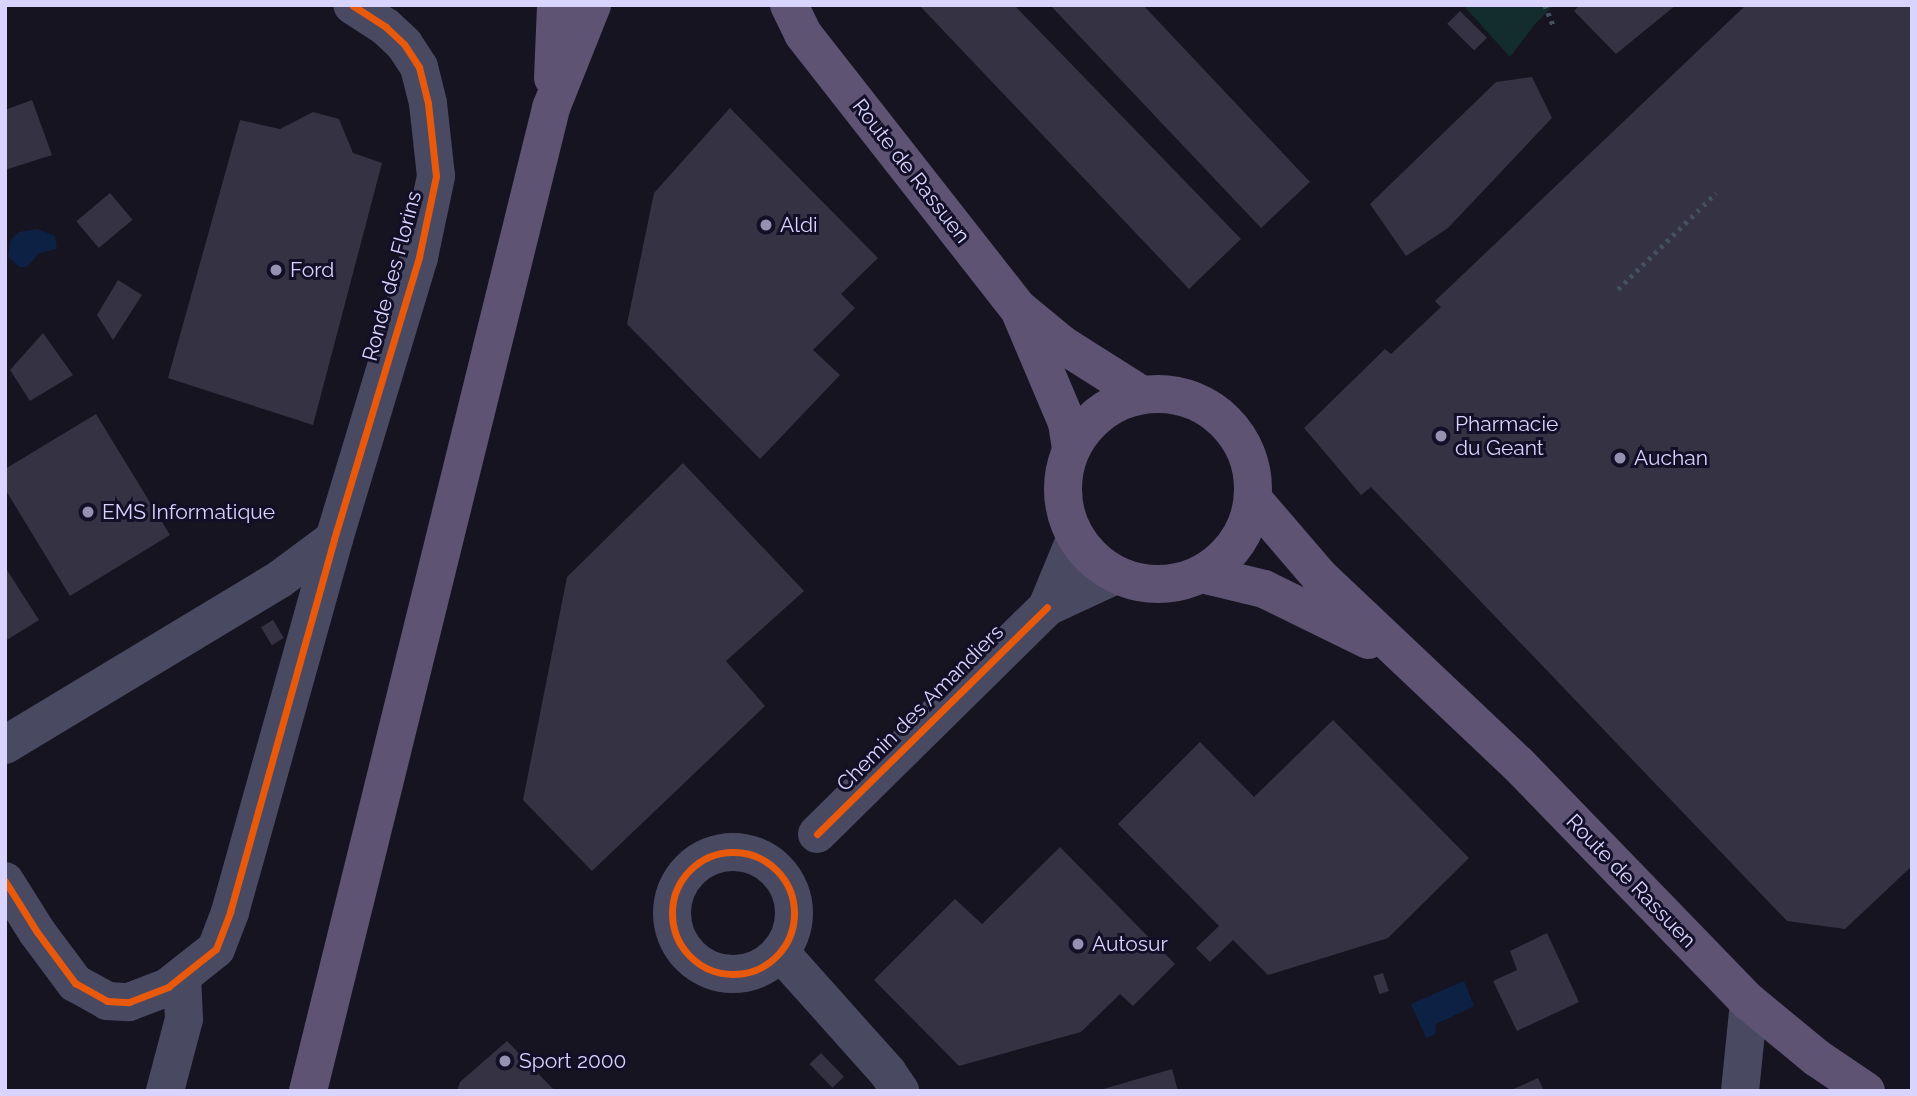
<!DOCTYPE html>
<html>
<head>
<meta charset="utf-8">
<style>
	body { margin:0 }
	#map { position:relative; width:1917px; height:1096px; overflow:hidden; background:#161421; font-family:Raleway,sans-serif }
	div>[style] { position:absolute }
	.green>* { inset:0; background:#132c2d }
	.water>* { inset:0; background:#0d2144 }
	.building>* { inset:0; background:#343243; transform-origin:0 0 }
	.path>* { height:4.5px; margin-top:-2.25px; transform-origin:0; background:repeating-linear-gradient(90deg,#44505f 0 3.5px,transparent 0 8.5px) }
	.minor>* { height:38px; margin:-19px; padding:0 19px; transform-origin:19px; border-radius:19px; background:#4a4962 }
	.minor>.ring { margin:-19px; padding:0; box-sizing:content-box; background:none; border:38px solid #4a4962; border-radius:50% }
	.major>* { height:38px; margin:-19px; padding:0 19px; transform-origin:19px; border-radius:19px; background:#5e5373 }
	.major>.ring { margin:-19px; padding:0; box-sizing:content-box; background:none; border:38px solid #5e5373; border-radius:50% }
	.cycleway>* { height:7px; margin:-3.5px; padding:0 3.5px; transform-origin:3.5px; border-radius:3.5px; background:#e8590c }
	.cycleway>.ring { margin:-3.5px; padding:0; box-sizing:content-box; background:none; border:7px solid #e8590c; border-radius:50% }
	.dots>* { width:19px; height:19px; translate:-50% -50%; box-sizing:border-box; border:4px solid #130f26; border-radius:50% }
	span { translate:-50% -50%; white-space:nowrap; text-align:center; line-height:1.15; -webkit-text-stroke:6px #130f26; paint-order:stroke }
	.street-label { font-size:21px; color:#d9d4ff }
	.poi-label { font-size:21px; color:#d9d4ff }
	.left { translate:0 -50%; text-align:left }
	.frame { position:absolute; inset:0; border:7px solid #d9d4ff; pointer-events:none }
</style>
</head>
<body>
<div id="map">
	<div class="green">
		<i style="clip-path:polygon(1463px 5px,1554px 5px,1535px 24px,1510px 57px)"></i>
	</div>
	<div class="water">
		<i style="clip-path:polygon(37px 229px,55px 236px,57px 249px,39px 253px,27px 267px,20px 267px,8px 257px,11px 239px,19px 232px)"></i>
		<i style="clip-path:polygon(1464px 981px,1474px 1006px,1436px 1024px,1435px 1034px,1426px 1038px,1411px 1004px)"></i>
	</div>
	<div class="building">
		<i style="clip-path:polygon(919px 5px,1014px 5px,1241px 239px,1189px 289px)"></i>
		<i style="clip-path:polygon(1050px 5px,1143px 5px,1310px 182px,1261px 228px)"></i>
		<i style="clip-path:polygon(1580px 5px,1676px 5px,1616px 54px,1574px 11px)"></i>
		<i style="clip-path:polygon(1746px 5px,1912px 5px,1912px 866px,1845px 929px,1787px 921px,1371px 487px,1361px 495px,1304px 428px,1385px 349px,1391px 354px,1441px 307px,1435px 301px)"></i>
		<i style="left:1460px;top:11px;width:38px;height:18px;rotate:45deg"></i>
		<i style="clip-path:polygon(1532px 77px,1552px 118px,1448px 228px,1406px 256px,1370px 204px,1496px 82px)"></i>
		<i style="clip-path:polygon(32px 100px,52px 155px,5px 170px,5px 110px)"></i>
		<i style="clip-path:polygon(730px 108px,878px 258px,841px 294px,855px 308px,813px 350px,840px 375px,760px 459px,627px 324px,654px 193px)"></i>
		<i style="clip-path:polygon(313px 112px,339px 119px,353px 153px,382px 163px,313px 425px,168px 378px,240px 120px,280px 129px)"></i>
		<i style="left:110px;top:193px;width:35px;height:44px;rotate:50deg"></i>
		<i style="clip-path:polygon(118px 280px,142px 295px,113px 340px,97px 315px)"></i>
		<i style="clip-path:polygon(43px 333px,73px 375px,30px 401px,10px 370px)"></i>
		<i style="clip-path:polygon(96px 414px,170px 535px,70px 596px,5px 489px,5px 469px)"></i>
		<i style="clip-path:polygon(683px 463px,804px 591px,726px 661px,765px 706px,592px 871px,523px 800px,567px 577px)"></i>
		<i style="clip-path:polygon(5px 567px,39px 620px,5px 641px)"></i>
		<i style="left:273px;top:620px;width:21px;height:14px;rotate:59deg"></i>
		<i style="clip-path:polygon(1333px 720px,1469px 858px,1388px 938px,1268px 975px,1233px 940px,1210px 962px,1196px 948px,1219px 926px,1118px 824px,1200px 742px,1254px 797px)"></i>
		<i style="clip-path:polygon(1060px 847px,1175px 964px,1133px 1006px,1120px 994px,1081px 1032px,959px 1066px,874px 980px,955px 899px,982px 924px)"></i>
		<i style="clip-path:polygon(1547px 933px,1579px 1002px,1517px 1031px,1493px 981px,1517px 970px,1510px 951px)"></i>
		<i style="left:1383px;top:973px;width:19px;height:10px;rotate:72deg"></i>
		<i style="clip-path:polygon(507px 1041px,555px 1091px,457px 1091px,460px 1082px)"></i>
		<i style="left:821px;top:1053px;width:33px;height:16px;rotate:46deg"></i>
		<i style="clip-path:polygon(1172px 1069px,1178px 1091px,1101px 1091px,1100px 1090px)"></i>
		<i style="clip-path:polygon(1538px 1078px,1544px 1091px,1509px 1091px)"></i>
	</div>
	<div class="path">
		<i style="left:1545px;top:5px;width:24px;rotate:68deg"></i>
		<i style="left:1618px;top:289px;width:137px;rotate:-44.4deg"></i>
	</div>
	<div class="minor">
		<i style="left:1076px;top:537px;width:76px;rotate:112.5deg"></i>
		<i style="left:1047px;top:607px;width:76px;rotate:-24.9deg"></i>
		<i style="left:5px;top:745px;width:321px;rotate:-31.1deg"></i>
		<i style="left:280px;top:579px;width:67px;rotate:-36.5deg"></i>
		<i style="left:817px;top:834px;width:323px;rotate:-44.6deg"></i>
		<i class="ring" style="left:672px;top:852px;width:84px;height:84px"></i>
		<i style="left:5px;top:881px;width:60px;rotate:57.9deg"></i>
		<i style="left:37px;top:932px;width:64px;rotate:53.3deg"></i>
		<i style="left:75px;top:983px;width:37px;rotate:29deg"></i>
		<i style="left:107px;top:1001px;width:22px;rotate:3deg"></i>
		<i style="left:129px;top:1002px;width:42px;rotate:-21deg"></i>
		<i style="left:168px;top:987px;width:61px;rotate:-38.4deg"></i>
		<i style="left:216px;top:949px;width:40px;rotate:-69deg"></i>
		<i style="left:230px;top:912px;width:387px;rotate:-74.4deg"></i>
		<i style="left:334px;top:539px;width:295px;rotate:-73.2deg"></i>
		<i style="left:419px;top:257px;width:83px;rotate:-78.1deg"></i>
		<i style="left:436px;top:176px;width:73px;rotate:-96.3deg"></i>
		<i style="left:428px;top:103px;width:37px;rotate:-104deg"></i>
		<i style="left:419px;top:67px;width:27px;rotate:-123deg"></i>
		<i style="left:404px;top:44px;width:25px;rotate:-137deg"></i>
		<i style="left:386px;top:27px;width:40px;rotate:-147.1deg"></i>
		<i style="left:780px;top:952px;width:162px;rotate:48.2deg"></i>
		<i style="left:888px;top:1073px;width:22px;rotate:56deg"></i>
		<i style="left:165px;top:1091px;width:74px;rotate:-75.2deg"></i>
		<i style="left:184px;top:1019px;width:43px;rotate:-92.7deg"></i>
		<i style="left:1740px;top:1091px;width:89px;rotate:-84.2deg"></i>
	</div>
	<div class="major">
		<i style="left:789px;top:5px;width:32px;rotate:64deg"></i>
		<i style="left:803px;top:34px;width:350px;rotate:51.9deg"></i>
		<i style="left:1019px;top:309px;width:57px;rotate:39.3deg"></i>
		<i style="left:1063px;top:345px;width:93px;rotate:32.3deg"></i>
		<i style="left:553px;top:78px;width:73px;rotate:-87.6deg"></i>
		<i style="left:1021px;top:314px;width:118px;rotate:67.1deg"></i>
		<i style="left:1067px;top:423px;width:26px;rotate:81deg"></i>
		<i class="ring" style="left:1063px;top:394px;width:152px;height:152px"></i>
		<i style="left:1253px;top:499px;width:101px;rotate:49.4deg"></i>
		<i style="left:1319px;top:576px;width:274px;rotate:43.4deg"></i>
		<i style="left:1518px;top:764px;width:332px;rotate:45.9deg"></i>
		<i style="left:1749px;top:1002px;width:88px;rotate:39.5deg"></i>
		<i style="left:1817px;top:1058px;width:59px;rotate:34deg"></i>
		<i style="left:1202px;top:574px;width:64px;rotate:13.6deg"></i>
		<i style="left:1264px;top:589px;width:116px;rotate:26.1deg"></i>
		<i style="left:308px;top:1091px;width:1013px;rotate:-76.11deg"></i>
		<i style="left:551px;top:108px;width:111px;rotate:-68.3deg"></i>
	</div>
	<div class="cycleway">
		<i style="left:817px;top:834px;width:323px;rotate:-44.6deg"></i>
		<i class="ring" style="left:672px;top:852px;width:115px;height:115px"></i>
		<i style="left:5px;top:881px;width:60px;rotate:57.9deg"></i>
		<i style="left:37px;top:932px;width:64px;rotate:53.3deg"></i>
		<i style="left:75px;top:983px;width:37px;rotate:29deg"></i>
		<i style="left:107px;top:1001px;width:22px;rotate:3deg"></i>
		<i style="left:129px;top:1002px;width:42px;rotate:-21deg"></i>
		<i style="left:168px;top:987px;width:61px;rotate:-38.4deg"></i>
		<i style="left:216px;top:949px;width:40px;rotate:-69deg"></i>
		<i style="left:230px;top:912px;width:387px;rotate:-74.4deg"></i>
		<i style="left:334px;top:539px;width:295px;rotate:-73.2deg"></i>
		<i style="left:419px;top:257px;width:83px;rotate:-78.1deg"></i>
		<i style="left:436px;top:176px;width:73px;rotate:-96.3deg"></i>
		<i style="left:428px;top:103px;width:37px;rotate:-104deg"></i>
		<i style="left:419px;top:67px;width:27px;rotate:-123deg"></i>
		<i style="left:404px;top:44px;width:25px;rotate:-137deg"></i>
		<i style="left:386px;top:27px;width:40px;rotate:-147.1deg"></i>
	</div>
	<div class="dots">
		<i style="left:766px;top:225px;background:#9591b1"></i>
		<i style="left:276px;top:270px;background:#9591b1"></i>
		<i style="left:1441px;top:436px;background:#9591b1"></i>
		<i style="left:1620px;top:458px;background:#9591b1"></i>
		<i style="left:88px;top:512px;background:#9591b1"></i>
		<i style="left:1078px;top:944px;background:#9591b1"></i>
		<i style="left:505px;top:1061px;background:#9591b1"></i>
	</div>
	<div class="street-label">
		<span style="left:911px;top:171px;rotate:52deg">Route de Rassuen</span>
		<span style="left:392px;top:276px;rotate:-75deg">Ronde des Florins</span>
		<span style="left:920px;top:708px;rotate:-45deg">Chemin des Amandiers</span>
		<span style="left:1631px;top:881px;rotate:46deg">Route de Rassuen</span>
	</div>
	<div class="poi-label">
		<span class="left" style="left:780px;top:225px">Aldi</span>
		<span class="left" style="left:290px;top:270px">Ford</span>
		<span class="left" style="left:1455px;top:436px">Pharmacie<br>du Geant</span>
		<span class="left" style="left:1634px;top:458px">Auchan</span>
		<span class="left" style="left:102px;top:512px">EMS Informatique</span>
		<span class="left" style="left:1092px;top:944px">Autosur</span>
		<span class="left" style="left:519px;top:1061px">Sport 2000</span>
	</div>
	<div class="frame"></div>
</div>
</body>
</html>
